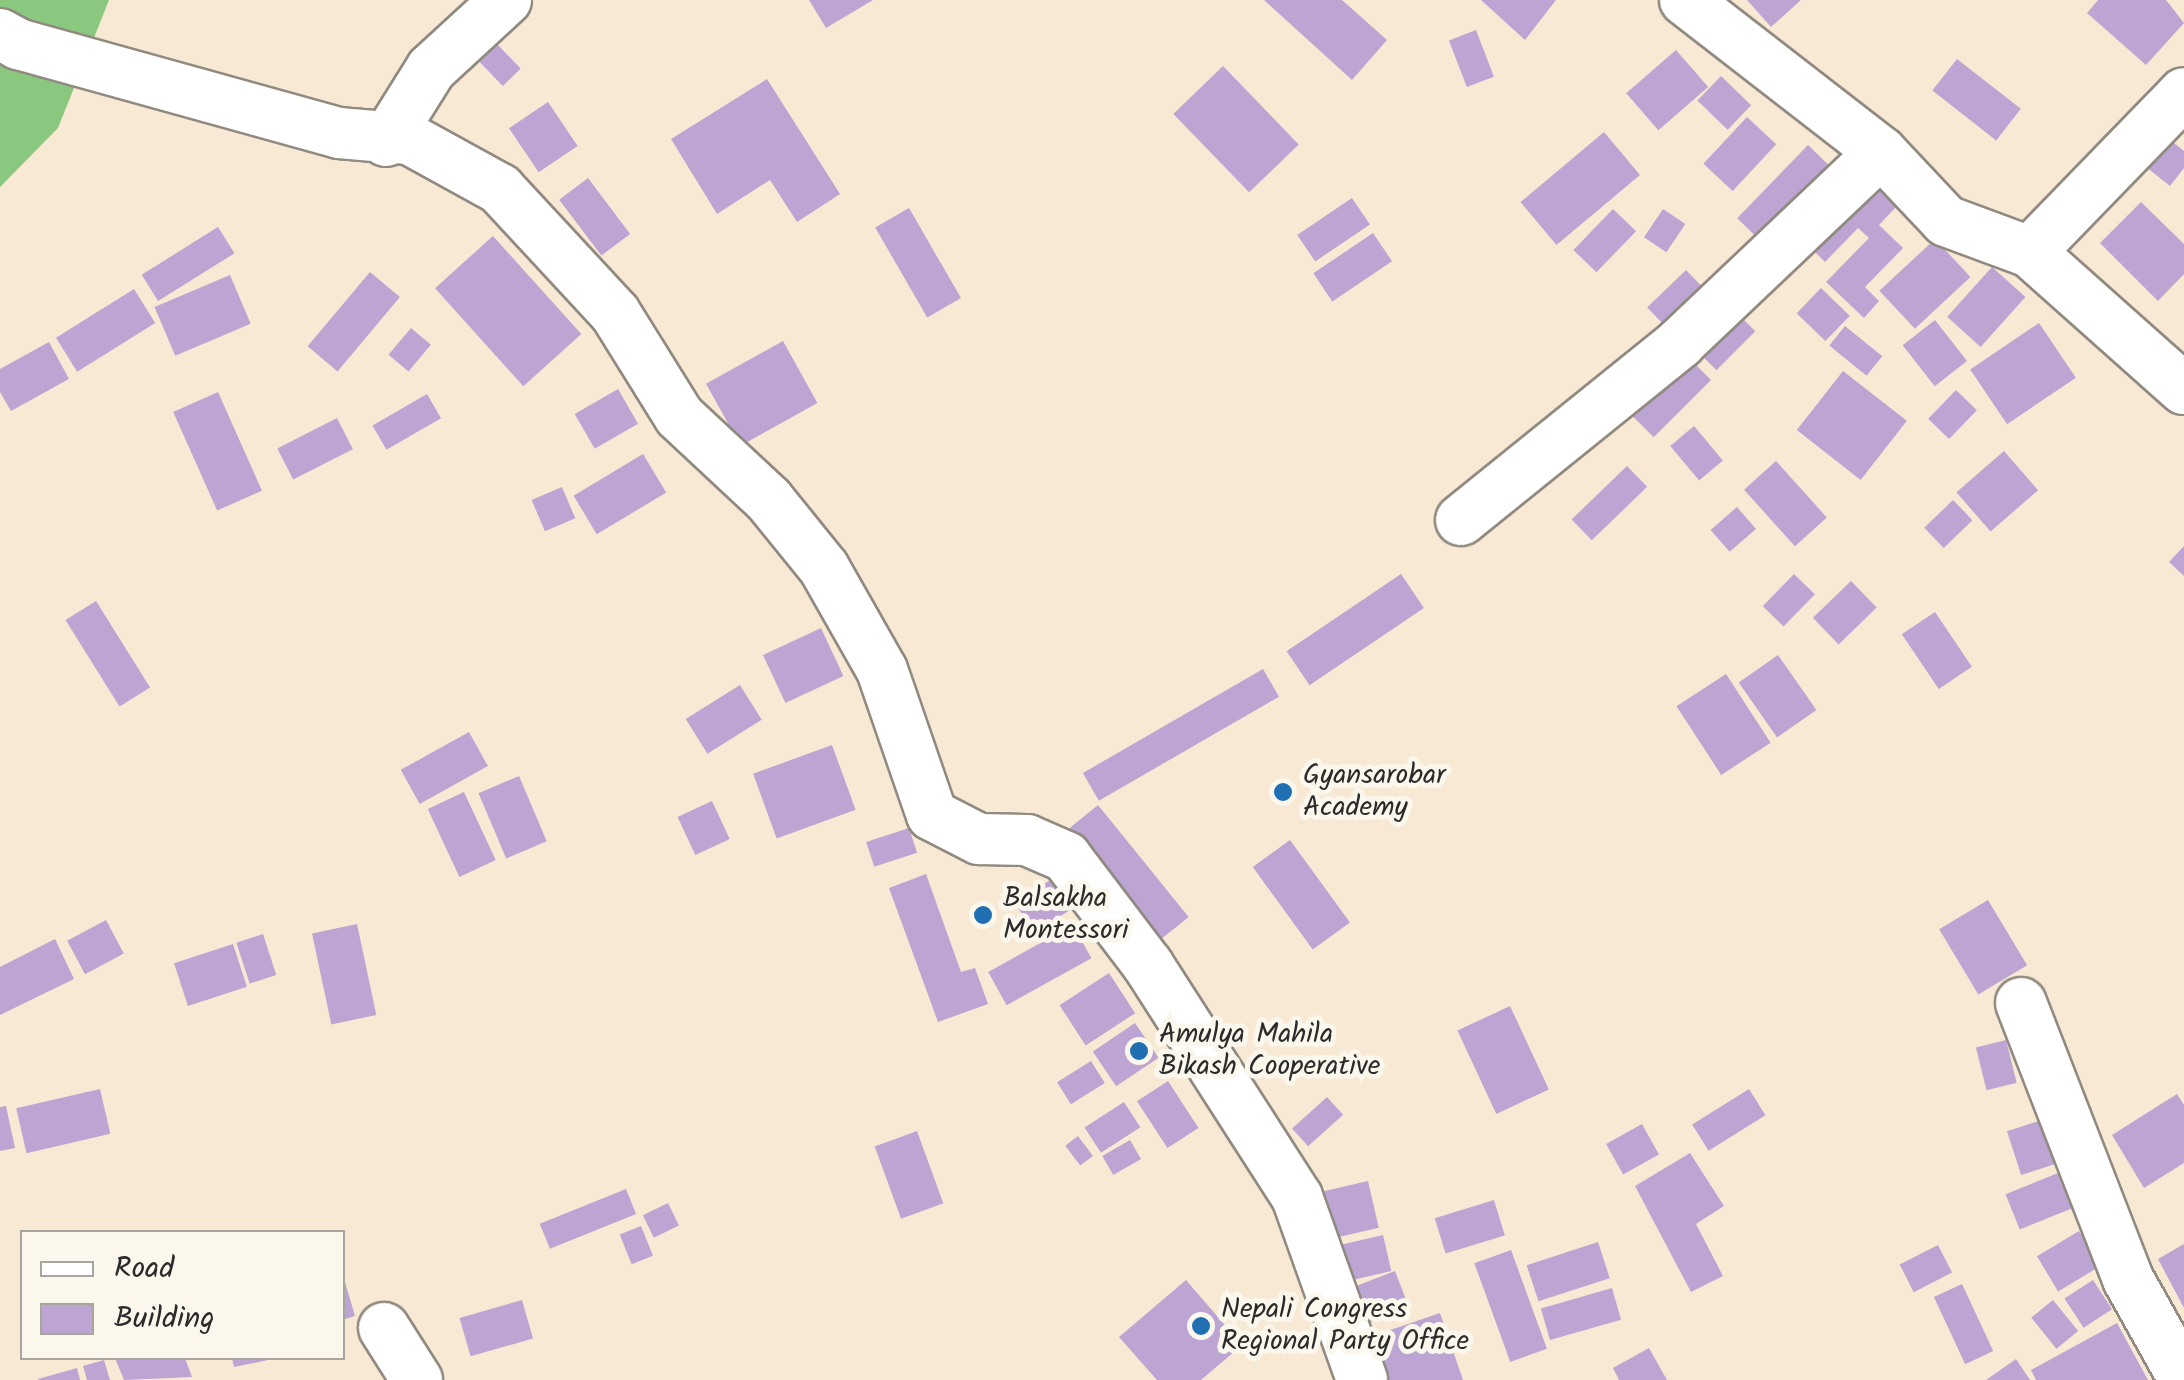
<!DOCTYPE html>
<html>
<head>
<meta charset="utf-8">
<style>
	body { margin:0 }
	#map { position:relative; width:2184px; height:1380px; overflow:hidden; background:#f7e9d4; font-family:Kalam,sans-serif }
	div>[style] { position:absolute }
	.green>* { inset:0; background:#8ac87f }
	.building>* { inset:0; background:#bca5d3; transform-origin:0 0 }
	.roads { filter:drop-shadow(2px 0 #918a80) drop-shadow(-2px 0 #918a80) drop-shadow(0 2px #918a80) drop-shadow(0 -2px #918a80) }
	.minor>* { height:50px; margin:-25px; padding:0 25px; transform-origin:25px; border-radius:25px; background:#fff }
	.dots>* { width:28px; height:28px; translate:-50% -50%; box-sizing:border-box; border:5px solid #fbf7ec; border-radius:50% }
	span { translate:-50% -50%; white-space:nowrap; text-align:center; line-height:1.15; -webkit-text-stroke:10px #fbf7ec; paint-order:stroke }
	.poi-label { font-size:28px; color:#2b2b2b }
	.left { translate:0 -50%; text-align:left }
	.legend { position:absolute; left:20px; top:1230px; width:325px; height:130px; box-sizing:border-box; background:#fbf7ec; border:2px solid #a8a59f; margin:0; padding:12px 18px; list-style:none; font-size:30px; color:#2b2b2b }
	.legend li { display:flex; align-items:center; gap:20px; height:50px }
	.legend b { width:50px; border:2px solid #a8a59f }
</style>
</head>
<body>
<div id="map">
	<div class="green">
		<i style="clip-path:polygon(0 0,109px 0,58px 128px,0 187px)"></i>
	</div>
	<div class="building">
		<i style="clip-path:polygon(809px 0,873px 0,826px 28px)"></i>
		<i style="clip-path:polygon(1264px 0,1342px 0,1387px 40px,1352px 80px)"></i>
		<i style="clip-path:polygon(1481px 0,1556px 0,1525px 40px)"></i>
		<i style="clip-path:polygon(1747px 0,1801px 0,1771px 27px)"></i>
		<i style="clip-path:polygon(2098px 0,2166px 0,2184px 23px,2146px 65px,2087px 13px)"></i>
		<i style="left:1476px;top:30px;width:50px;height:29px;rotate:69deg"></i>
		<i style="left:495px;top:42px;width:37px;height:25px;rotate:46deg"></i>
		<i style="left:1676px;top:50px;width:49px;height:66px;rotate:49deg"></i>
		<i style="left:1957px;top:59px;width:81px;height:40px;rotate:38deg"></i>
		<i style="left:1223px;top:66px;width:109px;height:69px;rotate:46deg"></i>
		<i style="left:1721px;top:76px;width:42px;height:34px;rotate:44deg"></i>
		<i style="clip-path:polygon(767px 79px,840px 194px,797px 222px,770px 180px,717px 214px,671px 139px)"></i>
		<i style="left:548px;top:102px;width:53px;height:47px;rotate:56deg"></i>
		<i style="left:1747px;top:117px;width:40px;height:64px;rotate:43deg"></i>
		<i style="left:1604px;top:132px;width:56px;height:109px;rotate:50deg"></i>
		<i style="clip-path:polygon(2164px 135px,2184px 151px,2184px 168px,2170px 186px,2141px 163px)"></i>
		<i style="left:1808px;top:145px;width:42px;height:102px;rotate:44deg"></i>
		<i style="clip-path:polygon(1865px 175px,1897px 206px,1879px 225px,1903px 248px,1865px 287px,1879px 301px,1864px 318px,1826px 282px,1869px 238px,1858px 228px,1825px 262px,1802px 239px)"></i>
		<i style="left:588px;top:178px;width:70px;height:36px;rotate:53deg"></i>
		<i style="left:1352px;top:198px;width:32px;height:66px;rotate:56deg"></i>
		<i style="clip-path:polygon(2141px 202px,2184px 244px,2184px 274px,2158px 301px,2100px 243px)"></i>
		<i style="left:909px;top:208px;width:104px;height:39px;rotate:60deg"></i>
		<i style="left:1613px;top:209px;width:32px;height:57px;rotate:44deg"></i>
		<i style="left:1663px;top:209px;width:27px;height:34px;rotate:34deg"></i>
		<i style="left:218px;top:227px;width:31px;height:90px;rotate:58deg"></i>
		<i style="left:1373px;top:233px;width:34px;height:72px;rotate:56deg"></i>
		<i style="left:493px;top:236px;width:132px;height:78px;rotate:48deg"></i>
		<i style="left:1935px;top:239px;width:52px;height:76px;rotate:47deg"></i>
		<i style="left:1992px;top:267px;width:45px;height:67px;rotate:42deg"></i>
		<i style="left:1686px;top:270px;width:33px;height:54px;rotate:46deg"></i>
		<i style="left:370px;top:272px;width:39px;height:97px;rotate:40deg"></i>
		<i style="left:230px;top:275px;width:53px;height:82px;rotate:67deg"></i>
		<i style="left:1821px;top:288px;width:40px;height:35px;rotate:44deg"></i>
		<i style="left:134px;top:289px;width:40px;height:92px;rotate:58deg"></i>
		<i style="left:1732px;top:308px;width:33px;height:55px;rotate:45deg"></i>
		<i style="left:1935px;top:320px;width:52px;height:41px;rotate:52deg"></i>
		<i style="left:2039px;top:323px;width:66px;height:83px;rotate:56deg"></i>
		<i style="left:1845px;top:326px;width:48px;height:25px;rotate:39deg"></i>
		<i style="left:411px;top:328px;width:26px;height:35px;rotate:40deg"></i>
		<i style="left:783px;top:341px;width:71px;height:88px;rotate:61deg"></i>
		<i style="clip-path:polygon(49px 342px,69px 379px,11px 411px,0 392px,0 369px)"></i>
		<i style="left:1682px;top:351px;width:41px;height:81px;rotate:45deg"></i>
		<i style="left:1843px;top:371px;width:81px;height:75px;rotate:38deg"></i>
		<i style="left:618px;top:389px;width:40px;height:50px;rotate:60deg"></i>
		<i style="left:1956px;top:390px;width:29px;height:40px;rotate:44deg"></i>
		<i style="left:218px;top:392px;width:108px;height:49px;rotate:66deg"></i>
		<i style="left:427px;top:394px;width:28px;height:63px;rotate:60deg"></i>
		<i style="left:337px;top:418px;width:35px;height:67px;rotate:63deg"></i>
		<i style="left:1694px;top:426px;width:45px;height:31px;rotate:50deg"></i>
		<i style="left:2004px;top:451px;width:52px;height:63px;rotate:49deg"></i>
		<i style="left:643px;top:454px;width:45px;height:81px;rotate:59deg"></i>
		<i style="left:1776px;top:461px;width:76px;height:43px;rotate:48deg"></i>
		<i style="left:1627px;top:466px;width:29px;height:77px;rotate:46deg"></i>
		<i style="left:562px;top:487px;width:34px;height:33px;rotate:67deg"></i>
		<i style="left:1953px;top:500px;width:28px;height:40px;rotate:46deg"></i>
		<i style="left:1737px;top:507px;width:29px;height:35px;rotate:49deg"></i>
		<i style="clip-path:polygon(2184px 546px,2184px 576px,2169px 562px)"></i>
		<i style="left:1401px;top:574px;width:41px;height:138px;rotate:56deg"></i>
		<i style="left:1794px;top:574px;width:29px;height:45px;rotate:44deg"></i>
		<i style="left:1851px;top:581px;width:37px;height:53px;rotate:46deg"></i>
		<i style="left:96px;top:601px;width:102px;height:36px;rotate:58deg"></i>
		<i style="left:1935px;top:612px;width:66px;height:40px;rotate:56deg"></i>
		<i style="left:821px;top:628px;width:53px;height:64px;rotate:65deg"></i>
		<i style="left:1778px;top:655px;width:67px;height:48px;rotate:55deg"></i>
		<i style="left:1263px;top:669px;width:32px;height:208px;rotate:60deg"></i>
		<i style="left:1726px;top:674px;width:82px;height:59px;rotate:57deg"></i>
		<i style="left:740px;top:685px;width:41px;height:64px;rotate:58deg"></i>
		<i style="left:469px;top:732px;width:39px;height:78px;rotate:61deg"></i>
		<i style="left:832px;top:745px;width:69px;height:84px;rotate:70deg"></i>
		<i style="left:519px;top:776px;width:71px;height:44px;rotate:67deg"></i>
		<i style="left:464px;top:792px;width:75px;height:40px;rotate:65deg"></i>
		<i style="left:712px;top:801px;width:42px;height:38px;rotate:65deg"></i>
		<i style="left:1098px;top:805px;width:144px;height:40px;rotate:51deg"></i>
		<i style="left:909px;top:828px;width:26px;height:45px;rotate:72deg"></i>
		<i style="left:1290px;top:840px;width:102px;height:46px;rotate:54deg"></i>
		<i style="clip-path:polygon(926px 874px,961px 972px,975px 968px,988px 1004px,938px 1022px,889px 888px)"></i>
		<i style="left:1052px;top:879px;width:36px;height:44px;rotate:58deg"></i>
		<i style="left:1988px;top:900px;width:76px;height:57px;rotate:59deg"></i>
		<i style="left:106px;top:920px;width:38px;height:44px;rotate:62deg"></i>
		<i style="left:357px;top:924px;width:93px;height:46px;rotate:78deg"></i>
		<i style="left:1073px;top:925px;width:38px;height:97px;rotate:61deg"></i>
		<i style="left:263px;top:934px;width:43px;height:28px;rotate:72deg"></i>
		<i style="clip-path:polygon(55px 939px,74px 979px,0 1015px,0 967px)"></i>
		<i style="left:233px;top:944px;width:45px;height:62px;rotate:72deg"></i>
		<i style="left:1109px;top:973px;width:48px;height:59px;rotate:57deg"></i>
		<i style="left:1510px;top:1006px;width:92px;height:58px;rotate:65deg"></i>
		<i style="left:1135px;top:1023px;width:42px;height:51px;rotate:56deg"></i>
		<i style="left:2006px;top:1040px;width:44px;height:31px;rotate:76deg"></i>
		<i style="left:1091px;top:1061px;width:26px;height:40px;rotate:58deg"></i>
		<i style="left:1168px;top:1081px;width:56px;height:37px;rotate:57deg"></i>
		<i style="left:100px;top:1089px;width:46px;height:86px;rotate:77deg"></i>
		<i style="left:1749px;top:1089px;width:31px;height:67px;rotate:58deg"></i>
		<i style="clip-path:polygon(2177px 1094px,2184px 1105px,2184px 1163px,2144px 1188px,2112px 1135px)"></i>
		<i style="left:1327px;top:1097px;width:24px;height:47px;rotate:48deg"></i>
		<i style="left:1124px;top:1102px;width:30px;height:47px;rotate:57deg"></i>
		<i style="clip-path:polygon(6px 1106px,15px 1148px,0 1151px,0 1107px)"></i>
		<i style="left:2045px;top:1119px;width:46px;height:40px;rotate:72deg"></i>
		<i style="left:1642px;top:1124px;width:35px;height:41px;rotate:61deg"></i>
		<i style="left:917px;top:1131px;width:77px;height:45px;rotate:70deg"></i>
		<i style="left:1078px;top:1136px;width:25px;height:16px;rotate:53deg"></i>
		<i style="left:1130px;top:1140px;width:22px;height:32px;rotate:60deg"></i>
		<i style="clip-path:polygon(1690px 1153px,1724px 1206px,1696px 1224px,1723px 1276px,1691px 1292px,1635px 1186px)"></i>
		<i style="left:2063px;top:1171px;width:38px;height:62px;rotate:68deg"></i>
		<i style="left:1368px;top:1181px;width:48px;height:50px;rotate:77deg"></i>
		<i style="left:626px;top:1189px;width:27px;height:93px;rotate:68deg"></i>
		<i style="left:1494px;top:1200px;width:37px;height:62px;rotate:73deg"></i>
		<i style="left:668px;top:1203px;width:25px;height:28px;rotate:64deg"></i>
		<i style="left:641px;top:1226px;width:32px;height:23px;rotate:68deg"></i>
		<i style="left:2079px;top:1231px;width:41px;height:49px;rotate:59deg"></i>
		<i style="left:1383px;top:1235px;width:37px;height:53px;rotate:77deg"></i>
		<i style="left:1598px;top:1242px;width:38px;height:75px;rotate:72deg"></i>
		<i style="clip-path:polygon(2184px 1244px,2184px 1308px,2158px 1259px)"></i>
		<i style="left:1938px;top:1245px;width:31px;height:43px;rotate:63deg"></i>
		<i style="left:1511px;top:1250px;width:105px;height:39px;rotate:70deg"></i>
		<i style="left:1395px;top:1271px;width:39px;height:48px;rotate:69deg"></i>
		<i style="clip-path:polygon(342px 1272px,355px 1316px,342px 1320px)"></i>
		<i style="clip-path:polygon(1186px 1280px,1242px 1345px,1201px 1380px,1157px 1380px,1119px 1337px)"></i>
		<i style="left:2093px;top:1280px;width:35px;height:34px;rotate:57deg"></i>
		<i style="left:1962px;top:1284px;width:74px;height:31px;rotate:65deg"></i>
		<i style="left:1612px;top:1288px;width:33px;height:74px;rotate:74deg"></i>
		<i style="left:522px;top:1300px;width:40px;height:65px;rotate:74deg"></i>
		<i style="left:2053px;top:1300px;width:40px;height:28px;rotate:51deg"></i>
		<i style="clip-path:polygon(1440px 1313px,1463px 1380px,1382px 1380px,1367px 1338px)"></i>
		<i style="clip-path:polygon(2117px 1323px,2148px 1380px,2036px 1380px,2031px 1370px)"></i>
		<i style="clip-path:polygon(1649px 1348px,1667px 1380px,1619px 1380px,1613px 1368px)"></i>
		<i style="clip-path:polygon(115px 1358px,185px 1358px,192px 1377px,124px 1380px)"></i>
		<i style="clip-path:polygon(232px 1358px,273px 1358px,273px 1359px,234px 1367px)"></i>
		<i style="clip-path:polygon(2016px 1359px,2030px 1380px,1986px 1380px)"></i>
		<i style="clip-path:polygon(104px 1360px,110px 1380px,87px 1380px,83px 1366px)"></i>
		<i style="clip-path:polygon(77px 1368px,80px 1380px,38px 1380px,38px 1379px)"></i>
	</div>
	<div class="roads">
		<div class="minor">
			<i style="left:1685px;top:0;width:248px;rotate:37.8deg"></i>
			<i style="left:1881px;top:152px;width:95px;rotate:46.7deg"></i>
			<i style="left:1946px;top:221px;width:90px;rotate:20.3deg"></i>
			<i style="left:2030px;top:252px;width:206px;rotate:41.7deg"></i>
			<i style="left:0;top:34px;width:21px;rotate:29deg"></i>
			<i style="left:18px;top:44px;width:333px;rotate:15.5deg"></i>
			<i style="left:339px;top:133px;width:70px;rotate:4.9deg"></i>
			<i style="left:409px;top:139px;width:104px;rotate:28.8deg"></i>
			<i style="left:500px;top:189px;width:169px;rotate:47.2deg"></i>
			<i style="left:615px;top:313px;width:121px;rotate:58.1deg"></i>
			<i style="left:679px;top:416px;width:123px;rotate:43deg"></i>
			<i style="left:769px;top:500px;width:87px;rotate:51deg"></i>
			<i style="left:824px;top:568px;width:117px;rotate:60.4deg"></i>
			<i style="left:882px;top:670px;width:153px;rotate:71deg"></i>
			<i style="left:932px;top:815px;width:53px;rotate:27.1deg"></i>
			<i style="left:979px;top:839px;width:48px;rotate:1.2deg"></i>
			<i style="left:1027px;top:840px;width:43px;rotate:23.6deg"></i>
			<i style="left:1066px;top:857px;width:136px;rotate:52.8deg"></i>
			<i style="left:1148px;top:965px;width:276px;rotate:57.3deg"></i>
			<i style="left:1297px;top:1197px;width:194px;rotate:70.4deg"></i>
			<i style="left:386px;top:141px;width:85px;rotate:-58deg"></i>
			<i style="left:431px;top:69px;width:102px;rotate:-42.6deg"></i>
			<i style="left:2030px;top:252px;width:221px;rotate:-45.9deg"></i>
			<i style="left:1461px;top:520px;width:282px;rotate:-38.9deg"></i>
			<i style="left:1680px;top:343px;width:277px;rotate:-43.5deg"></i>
			<i style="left:2021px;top:1003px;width:296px;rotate:68.8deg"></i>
			<i style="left:2128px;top:1279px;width:115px;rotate:60.8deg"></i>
			<i style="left:384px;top:1328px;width:62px;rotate:57.6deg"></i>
		</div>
	</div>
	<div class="dots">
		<i style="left:1283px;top:792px;background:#1f6fb2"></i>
		<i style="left:983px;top:915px;background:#1f6fb2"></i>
		<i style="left:1139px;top:1051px;background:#1f6fb2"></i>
		<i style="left:1201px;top:1326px;background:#1f6fb2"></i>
	</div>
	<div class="poi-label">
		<span class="left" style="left:1303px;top:792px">Gyansarobar<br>Academy</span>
		<span class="left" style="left:1003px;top:915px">Balsakha<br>Montessori</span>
		<span class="left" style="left:1159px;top:1051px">Amulya Mahila<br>Bikash Cooperative</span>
		<span class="left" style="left:1221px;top:1326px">Nepali Congress<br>Regional Party Office</span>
	</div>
	<ul class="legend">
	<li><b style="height:12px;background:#fff"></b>Road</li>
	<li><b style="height:28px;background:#bca5d3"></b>Building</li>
	</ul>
</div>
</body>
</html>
